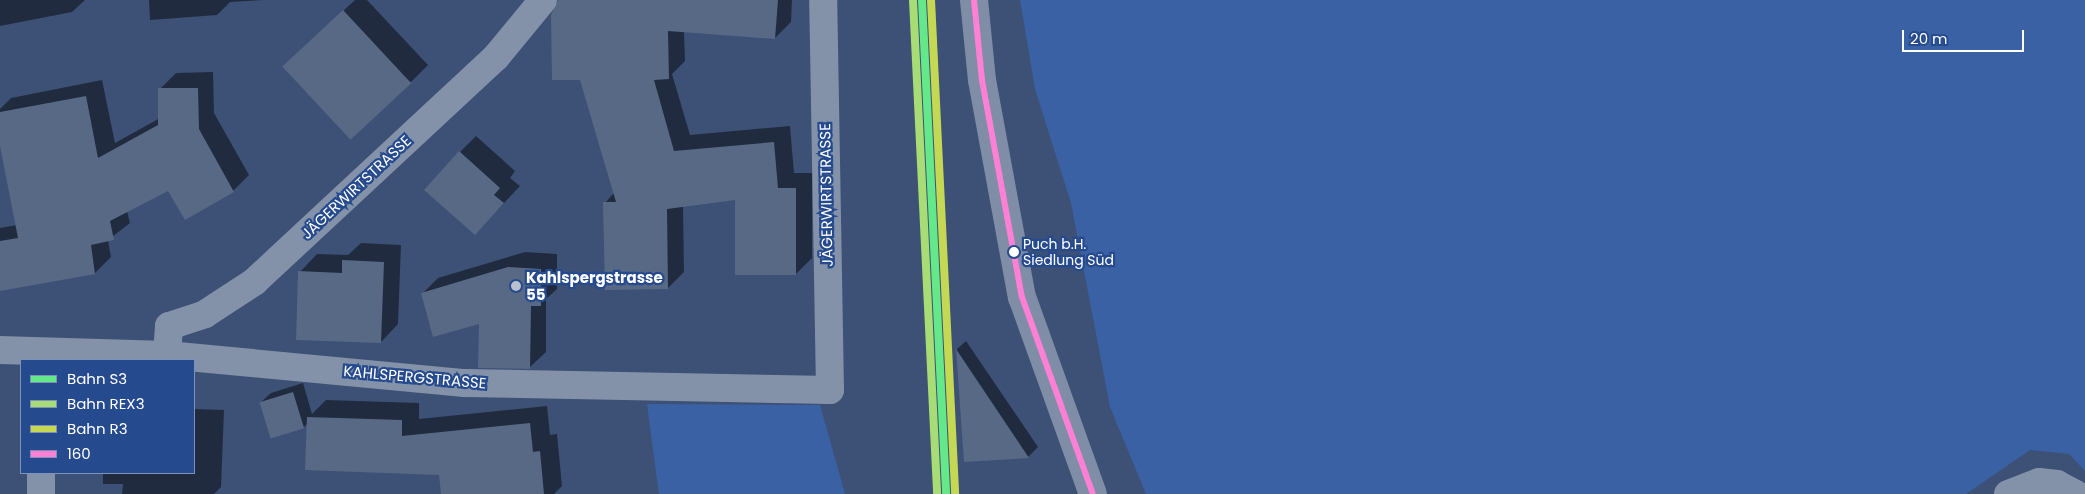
<!DOCTYPE html>
<html>
<head>
<meta charset="utf-8">
<style>
	body { margin:0 }
	#map { position:relative; width:2085px; height:494px; overflow:hidden; background:#3d5176; font-family:Poppins,sans-serif }
	div>[style] { position:absolute }
	.green>* { inset:0; background:#3a61a4 }
	.shadow>* { inset:0; background:#0007 }
	.building>* { inset:0; background:#586986; transform-origin:0 0 }
	.minor>* { height:28px; margin:-14px; padding:0 14px; transform-origin:14px; border-radius:14px; background:#8492a9 }
	.secondary>* { height:28px; margin:-14px; padding:0 14px; transform-origin:14px; border-radius:14px; background:#808da6 }
	.bus-1>* { height:6px; margin:-3px; padding:0 3px; transform-origin:3px; border-radius:3px; background:#ff80d4 }
	.rail-1>* { height:8px; margin:-4px; padding:0 4px; transform-origin:4px; border-radius:4px; background:#64e88a }
	.rail-2>* { height:8px; margin:-4px; padding:0 4px; transform-origin:4px; border-radius:4px; background:#a8dd76 }
	.rail-3>* { height:8px; margin:-4px; padding:0 4px; transform-origin:4px; border-radius:4px; background:#c4d854 }
	.dots>* { width:14px; height:14px; translate:-50% -50%; box-sizing:border-box; border:2px solid #254a8e; border-radius:50% }
	span { translate:-50% -50%; white-space:nowrap; text-align:center; line-height:1.15; -webkit-text-stroke:4.5px #254a8e; paint-order:stroke }
	.bus-label { font-size:14px; color:#fff }
	.left { translate:0 -50%; text-align:left }
	.street-label { font-size:15px; color:#fff }
	.poi-label { font-size:15px; color:#fff; font-weight:700 }
	.legend { position:absolute; left:20px; top:359px; width:175px; height:115px; box-sizing:border-box; background:#254a8e; border:1px solid #7c92bb; margin:0; padding:6px 9px; list-style:none; font-size:15px; color:#fff }
	.legend li { display:flex; align-items:center; gap:10px; height:25px }
	.legend b { width:25px; border:1px solid #7c92bb }
	.scale { position:absolute; left:1902px; top:30px; width:122px; height:22px; box-sizing:border-box; border:2px solid #fff; border-top:0; padding-left:6px; font-size:15px; line-height:18px; white-space:nowrap; color:#fff; -webkit-text-stroke:4px #254a8e; paint-order:stroke }
</style>
</head>
<body>
<div id="map">
	<div class="green">
		<i style="clip-path:polygon(1020px 0,2085px 0,2085px 471px,2069px 454px,2030px 450px,1966px 494px,1146px 494px,1110px 407px,1071px 203px,1035px 89px)"></i>
		<i style="clip-path:polygon(647px 404px,820px 405px,845px 494px,659px 494px)"></i>
	</div>
	<div class="shadow">
		<i style="clip-path:polygon(0 0,85px 0,72px 12px,0 26px)"></i>
		<i style="clip-path:polygon(149px 0,264px 0,230px 2px,217px 15px,150px 20px)"></i>
		<i style="clip-path:polygon(355px 0,367px 0,428px 65px,411px 82px,302px 49px)"></i>
		<i style="clip-path:polygon(565px 0,792px 0,791px 22px,775px 38px,684px 31px,685px 61px,672px 74px,690px 135px,790px 126px,794px 173px,812px 173px,812px 258px,796px 274px,736px 199px,683px 206px,684px 272px,668px 288px,605px 203px,614px 193px)"></i>
		<i style="clip-path:polygon(213px 72px,214px 113px,249px 175px,233px 191px,169px 189px,127px 211px,130px 223px,108px 240px,111px 257px,95px 273px,0 289px,0 228px,17px 225px,0 140px,0 109px,11px 98px,102px 80px,115px 143px,160px 118px,160px 89px,176px 73px)"></i>
		<i style="clip-path:polygon(476px 136px,515px 171px,510px 178px,520px 186px,491px 217px,460px 152px)"></i>
		<i style="clip-path:polygon(361px 243px,401px 245px,398px 324px,381px 342px,300px 272px,317px 254px,348px 255px)"></i>
		<i style="clip-path:polygon(525px 252px,557px 254px,557px 289px,546px 299px,546px 352px,530px 367px,480px 322px,422px 294px,438px 278px)"></i>
		<i style="clip-path:polygon(966px 341px,1038px 447px,1028px 457px,965px 460px,957px 349px)"></i>
		<i style="clip-path:polygon(303px 383px,312px 414px,326px 400px,419px 403px,419px 419px,547px 406px,550px 435px,557px 434px,562px 486px,554px 494px,442px 494px,440px 474px,308px 423px,304px 427px,261px 402px,271px 393px)"></i>
		<i style="clip-path:polygon(194px 409px,224px 410px,221px 487px,214px 494px,122px 494px,123px 484px,103px 484px,103px 473px,194px 473px)"></i>
	</div>
	<div class="building">
		<i style="clip-path:polygon(558px 0,778px 0,775px 39px,668px 31px,669px 79px,654px 80px,674px 151px,774px 142px,778px 188px,796px 188px,796px 275px,735px 275px,735px 200px,667px 209px,668px 289px,605px 290px,603px 202px,616px 202px,580px 80px,552px 80px,551px 15px)"></i>
		<i style="left:343px;top:10px;width:100px;height:83px;rotate:47deg"></i>
		<i style="clip-path:polygon(158px 88px,198px 88px,199px 129px,234px 192px,185px 220px,168px 191px,110px 221px,114px 240px,91px 245px,95px 274px,0 291px,0 241px,18px 238px,0 146px,0 112px,86px 96px,98px 158px,158px 125px)"></i>
		<i style="clip-path:polygon(459px 151px,500px 188px,494px 195px,504px 203px,475px 235px,424px 190px)"></i>
		<i style="clip-path:polygon(342px 260px,384px 262px,381px 343px,296px 340px,298px 271px,342px 273px)"></i>
		<i style="clip-path:polygon(508px 267px,541px 269px,541px 306px,531px 306px,530px 369px,478px 368px,479px 324px,433px 337px,421px 293px)"></i>
		<i style="clip-path:polygon(956px 349px,1029px 458px,964px 462px)"></i>
		<i style="left:293px;top:392px;width:38px;height:35px;rotate:73deg"></i>
		<i style="clip-path:polygon(307px 417px,402px 420px,402px 436px,530px 423px,533px 452px,540px 451px,544px 494px,441px 494px,439px 475px,305px 470px)"></i>
	</div>
	<div class="minor">
		<i style="left:0;top:350px;width:167px;rotate:1.7deg"></i>
		<i style="left:167px;top:355px;width:299px;rotate:5.4deg"></i>
		<i style="left:465px;top:383px;width:365px;rotate:1.1deg"></i>
		<i style="left:830px;top:390px;width:390px;rotate:-91deg"></i>
		<i style="left:167px;top:355px;width:29px;rotate:-86deg"></i>
		<i style="left:169px;top:326px;width:38px;rotate:-18deg"></i>
		<i style="left:205px;top:314px;width:59px;rotate:-33.1deg"></i>
		<i style="left:254px;top:282px;width:330px;rotate:-42.9deg"></i>
		<i style="left:496px;top:57px;width:74px;rotate:-50.5deg"></i>
		<i style="left:41px;top:473px;width:21px;rotate:90deg"></i>
		<i style="left:2008px;top:494px;width:33px;rotate:-21deg"></i>
		<i style="left:2039px;top:482px;width:18px;rotate:6deg"></i>
		<i style="left:2057px;top:484px;width:21px;rotate:28deg"></i>
	</div>
	<div class="secondary">
		<i style="left:974px;top:0;width:80px;rotate:84.3deg"></i>
		<i style="left:982px;top:80px;width:221px;rotate:79.6deg"></i>
		<i style="left:1022px;top:297px;width:209px;rotate:70.2deg"></i>
	</div>
	<div class="bus-1">
		<i style="left:974px;top:0;width:80px;rotate:84.3deg"></i>
		<i style="left:982px;top:80px;width:221px;rotate:79.6deg"></i>
		<i style="left:1022px;top:297px;width:209px;rotate:70.2deg"></i>
	</div>
	<div class="rail-1">
		<i style="left:922px;top:0;width:495px;rotate:87.2deg"></i>
	</div>
	<div class="rail-2">
		<i style="left:913px;top:0;width:495px;rotate:87.2deg"></i>
	</div>
	<div class="rail-3">
		<i style="left:931px;top:0;width:495px;rotate:87.2deg"></i>
	</div>
	<div class="dots">
		<i style="left:1014px;top:252px;background:#fff"></i>
		<i style="left:516px;top:286px;background:#bbc2cf"></i>
	</div>
	<div class="bus-label">
		<span class="left" style="left:1023px;top:252px">Puch b.H.<br>Siedlung Süd</span>
	</div>
	<div class="street-label">
		<span style="left:356px;top:187px;rotate:-43deg">JÄGERWIRTSTRASSE</span>
		<span style="left:826px;top:195px;rotate:-91deg">JÄGERWIRTSTRASSE</span>
		<span style="left:415px;top:377px;rotate:5deg">KAHLSPERGSTRASSE</span>
	</div>
	<div class="poi-label">
		<span class="left" style="left:526px;top:286px">Kahlspergstrasse<br>55</span>
	</div>
	<ul class="legend">
	<li><b style="height:6px;background:#64e88a"></b>Bahn S3</li>
	<li><b style="height:6px;background:#a8dd76"></b>Bahn REX3</li>
	<li><b style="height:6px;background:#c4d854"></b>Bahn R3</li>
	<li><b style="height:6px;background:#ff80d4"></b>160</li>
	</ul>
	<div class="scale">20 m</div>
</div>
</body>
</html>
